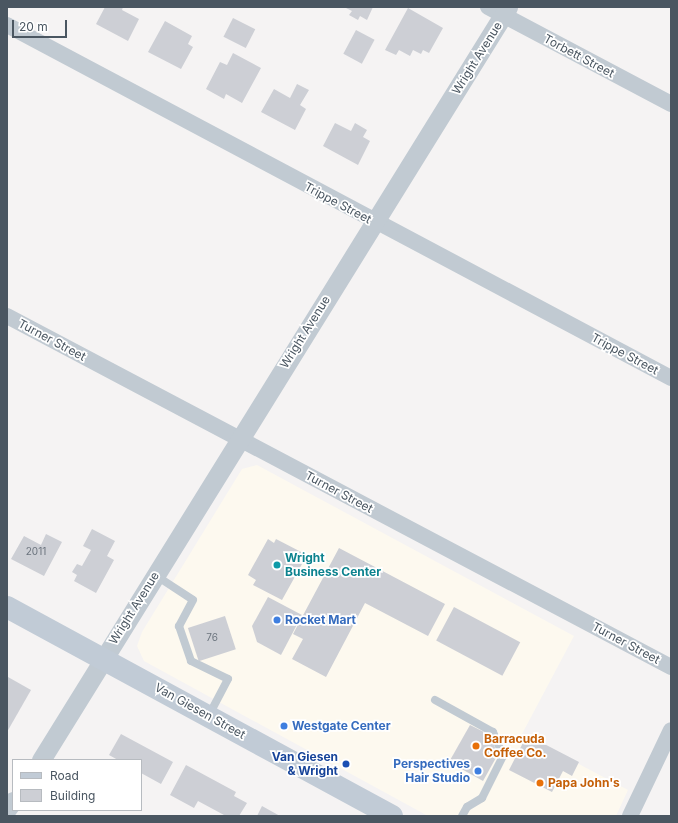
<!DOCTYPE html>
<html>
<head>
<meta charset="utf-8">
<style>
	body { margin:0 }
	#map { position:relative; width:678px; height:823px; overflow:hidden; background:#f5f3f3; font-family:Inter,sans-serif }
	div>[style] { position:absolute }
	.commercial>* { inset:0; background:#fdf9ef }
	.building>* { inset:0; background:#cdcfd5; transform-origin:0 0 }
	.service>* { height:8px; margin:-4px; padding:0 4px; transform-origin:4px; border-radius:4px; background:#c1cad2 }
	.minor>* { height:16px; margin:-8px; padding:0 8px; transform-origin:8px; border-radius:8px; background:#c1cad2 }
	.tertiary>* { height:19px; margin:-9.5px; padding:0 9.5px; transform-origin:9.5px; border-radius:9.5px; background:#c1cad2 }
	.secondary>* { height:22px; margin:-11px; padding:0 11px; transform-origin:11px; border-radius:11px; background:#c1cbd6 }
	.dots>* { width:11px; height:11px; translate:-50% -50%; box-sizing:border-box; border:2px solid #fff; border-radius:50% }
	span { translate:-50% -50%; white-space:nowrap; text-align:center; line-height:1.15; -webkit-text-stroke:3.5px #fff; paint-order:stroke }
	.number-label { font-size:10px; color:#6b747e }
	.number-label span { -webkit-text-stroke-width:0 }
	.street-label { font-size:12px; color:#4a5661 }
	.culture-label { font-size:12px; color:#0d838f; font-weight:700 }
	.left { translate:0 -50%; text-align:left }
	.shop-label { font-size:12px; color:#366cbe; font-weight:700 }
	.right { translate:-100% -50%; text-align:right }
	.food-label { font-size:12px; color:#c56008; font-weight:700 }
	.transit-label { font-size:12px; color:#164399; font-weight:700 }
	.frame { position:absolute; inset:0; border:8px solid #4a5661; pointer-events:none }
	.legend { position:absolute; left:12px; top:759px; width:130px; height:52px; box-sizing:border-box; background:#fff; border:1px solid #b7bbc0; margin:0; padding:5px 7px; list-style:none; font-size:12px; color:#4a5661 }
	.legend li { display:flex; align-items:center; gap:8px; height:20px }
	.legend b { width:20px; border:1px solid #b7bbc0 }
	.scale { position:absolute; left:12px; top:20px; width:55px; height:18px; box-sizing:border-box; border:2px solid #4a5661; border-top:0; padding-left:5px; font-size:12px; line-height:14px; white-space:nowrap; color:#4a5661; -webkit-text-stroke:3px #fff; paint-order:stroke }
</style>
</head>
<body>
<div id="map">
	<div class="commercial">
		<i style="clip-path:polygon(257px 465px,574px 636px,522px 734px,628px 790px,616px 816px,428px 816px,144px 661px,137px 646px,142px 632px,242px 469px)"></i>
	</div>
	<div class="building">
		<i style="clip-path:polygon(105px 7px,123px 7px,122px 10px,139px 19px,128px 41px,96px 24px)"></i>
		<i style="clip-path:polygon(344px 7px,373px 7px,367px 20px,360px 16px,358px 20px,349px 15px,352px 11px)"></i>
		<i style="clip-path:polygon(408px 8px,443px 28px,429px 53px,423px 50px,421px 54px,413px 50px,410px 56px,399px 50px,396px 55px,385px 50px)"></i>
		<i style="left:233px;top:18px;width:25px;height:21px;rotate:27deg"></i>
		<i style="clip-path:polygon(165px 21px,192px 36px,188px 44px,193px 47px,181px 69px,148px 52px)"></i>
		<i style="left:356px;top:30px;width:21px;height:27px;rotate:28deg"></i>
		<i style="clip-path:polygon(233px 53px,261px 68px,242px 103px,226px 94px,224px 99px,206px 89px,220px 62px,227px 65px)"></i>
		<i style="clip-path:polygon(297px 84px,309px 90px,300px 105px,306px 109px,295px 130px,261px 112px,274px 89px,290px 98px)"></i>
		<i style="clip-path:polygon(335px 123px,351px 131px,355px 123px,367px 130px,363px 137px,370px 141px,358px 165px,323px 146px)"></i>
		<i style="clip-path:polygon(92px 529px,115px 541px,107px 556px,114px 560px,96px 593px,74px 581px,77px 575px,72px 572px,77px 564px,82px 566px,91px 550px,83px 546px)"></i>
		<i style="clip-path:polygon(46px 534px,62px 542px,44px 576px,11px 559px,24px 536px,41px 545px)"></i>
		<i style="clip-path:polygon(268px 539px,274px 543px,276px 539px,307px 555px,282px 600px,253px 585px,256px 580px,248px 575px)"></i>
		<i style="clip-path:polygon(339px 548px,445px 604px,428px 636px,365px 603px,326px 677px,292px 659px,303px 639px,293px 634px)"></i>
		<i style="clip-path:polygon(268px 597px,302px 615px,281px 655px,257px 642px,252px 626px)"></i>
		<i style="left:454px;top:607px;width:75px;height:38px;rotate:28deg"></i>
		<i style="left:225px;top:616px;width:35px;height:39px;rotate:72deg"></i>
		<i style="clip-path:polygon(8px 677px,31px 690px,7px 732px,7px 679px)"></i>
		<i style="clip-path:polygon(470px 725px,492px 736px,497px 756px,483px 781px,449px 762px)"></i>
		<i style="clip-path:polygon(121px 734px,173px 762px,161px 784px,141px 773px,141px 760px,118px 760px,109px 755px)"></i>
		<i style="clip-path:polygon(527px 735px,579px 762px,572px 776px,563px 771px,552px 792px,509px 770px)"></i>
		<i style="clip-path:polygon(186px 765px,236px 792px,234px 796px,247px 803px,239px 816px,224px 815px,198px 801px,194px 808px,170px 795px)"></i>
		<i style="clip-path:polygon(262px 806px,280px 816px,257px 816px)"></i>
	</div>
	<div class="service">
		<i style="left:155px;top:575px;width:45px;rotate:33.3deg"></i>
		<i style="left:193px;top:600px;width:30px;rotate:118deg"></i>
		<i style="left:179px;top:626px;width:37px;rotate:71deg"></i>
		<i style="left:191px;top:661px;width:41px;rotate:25.9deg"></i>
		<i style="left:228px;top:679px;width:41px;rotate:117.8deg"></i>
		<i style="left:435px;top:700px;width:66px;rotate:28.9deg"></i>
		<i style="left:493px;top:732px;width:26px;rotate:67deg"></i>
		<i style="left:503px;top:756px;width:47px;rotate:116.6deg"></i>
		<i style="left:482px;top:798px;width:17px;rotate:149deg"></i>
		<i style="left:467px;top:807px;width:10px;rotate:119deg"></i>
	</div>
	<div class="minor">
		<i style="left:488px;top:7px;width:207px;rotate:27.9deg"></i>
		<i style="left:7px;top:25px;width:752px;rotate:28deg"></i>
		<i style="left:7px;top:316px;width:751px;rotate:27.86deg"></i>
		<i style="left:630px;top:816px;width:95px;rotate:-64.5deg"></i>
	</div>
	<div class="tertiary">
		<i style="left:41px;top:760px;width:886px;rotate:-58.19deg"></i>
		<i style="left:7px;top:809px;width:10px;rotate:-53deg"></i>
	</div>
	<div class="secondary">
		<i style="left:7px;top:607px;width:438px;rotate:28.5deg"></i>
	</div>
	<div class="dots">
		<i style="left:277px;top:565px;background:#0f9aa8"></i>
		<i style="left:277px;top:620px;background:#3f7fe0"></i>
		<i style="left:284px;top:726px;background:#3f7fe0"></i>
		<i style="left:476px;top:746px;background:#e8710a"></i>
		<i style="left:346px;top:764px;background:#1a4fb4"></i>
		<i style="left:478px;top:771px;background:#3f7fe0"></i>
		<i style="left:540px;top:783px;background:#e8710a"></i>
	</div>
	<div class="number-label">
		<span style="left:36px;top:552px">2011</span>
		<span style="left:212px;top:638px">76</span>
	</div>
	<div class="street-label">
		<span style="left:579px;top:56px;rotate:28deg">Torbett Street</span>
		<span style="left:477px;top:58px;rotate:-58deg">Wright Avenue</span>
		<span style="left:338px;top:203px;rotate:28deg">Trippe Street</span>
		<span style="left:305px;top:332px;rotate:-58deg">Wright Avenue</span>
		<span style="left:52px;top:340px;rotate:28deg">Turner Street</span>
		<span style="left:625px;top:354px;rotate:28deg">Trippe Street</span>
		<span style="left:339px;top:492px;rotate:28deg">Turner Street</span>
		<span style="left:134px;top:608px;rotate:-58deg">Wright Avenue</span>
		<span style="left:626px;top:643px;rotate:28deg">Turner Street</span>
		<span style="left:200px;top:711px;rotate:29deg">Van Giesen Street</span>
	</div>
	<div class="culture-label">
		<span class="left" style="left:285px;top:565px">Wright<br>Business Center</span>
	</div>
	<div class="shop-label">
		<span class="left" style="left:285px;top:620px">Rocket Mart</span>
		<span class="left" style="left:292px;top:726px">Westgate Center</span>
		<span class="right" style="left:470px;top:771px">Perspectives<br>Hair Studio</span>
	</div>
	<div class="food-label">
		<span class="left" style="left:484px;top:746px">Barracuda<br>Coffee Co.</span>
		<span class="left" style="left:548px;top:783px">Papa John's</span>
	</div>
	<div class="transit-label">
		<span class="right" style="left:338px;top:764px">Van Giesen<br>&amp; Wright</span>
	</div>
	<div class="frame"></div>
	<ul class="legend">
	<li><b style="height:5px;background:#c1cbd6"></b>Road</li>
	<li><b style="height:11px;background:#cdcfd5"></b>Building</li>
	</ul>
	<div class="scale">20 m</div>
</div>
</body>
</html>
